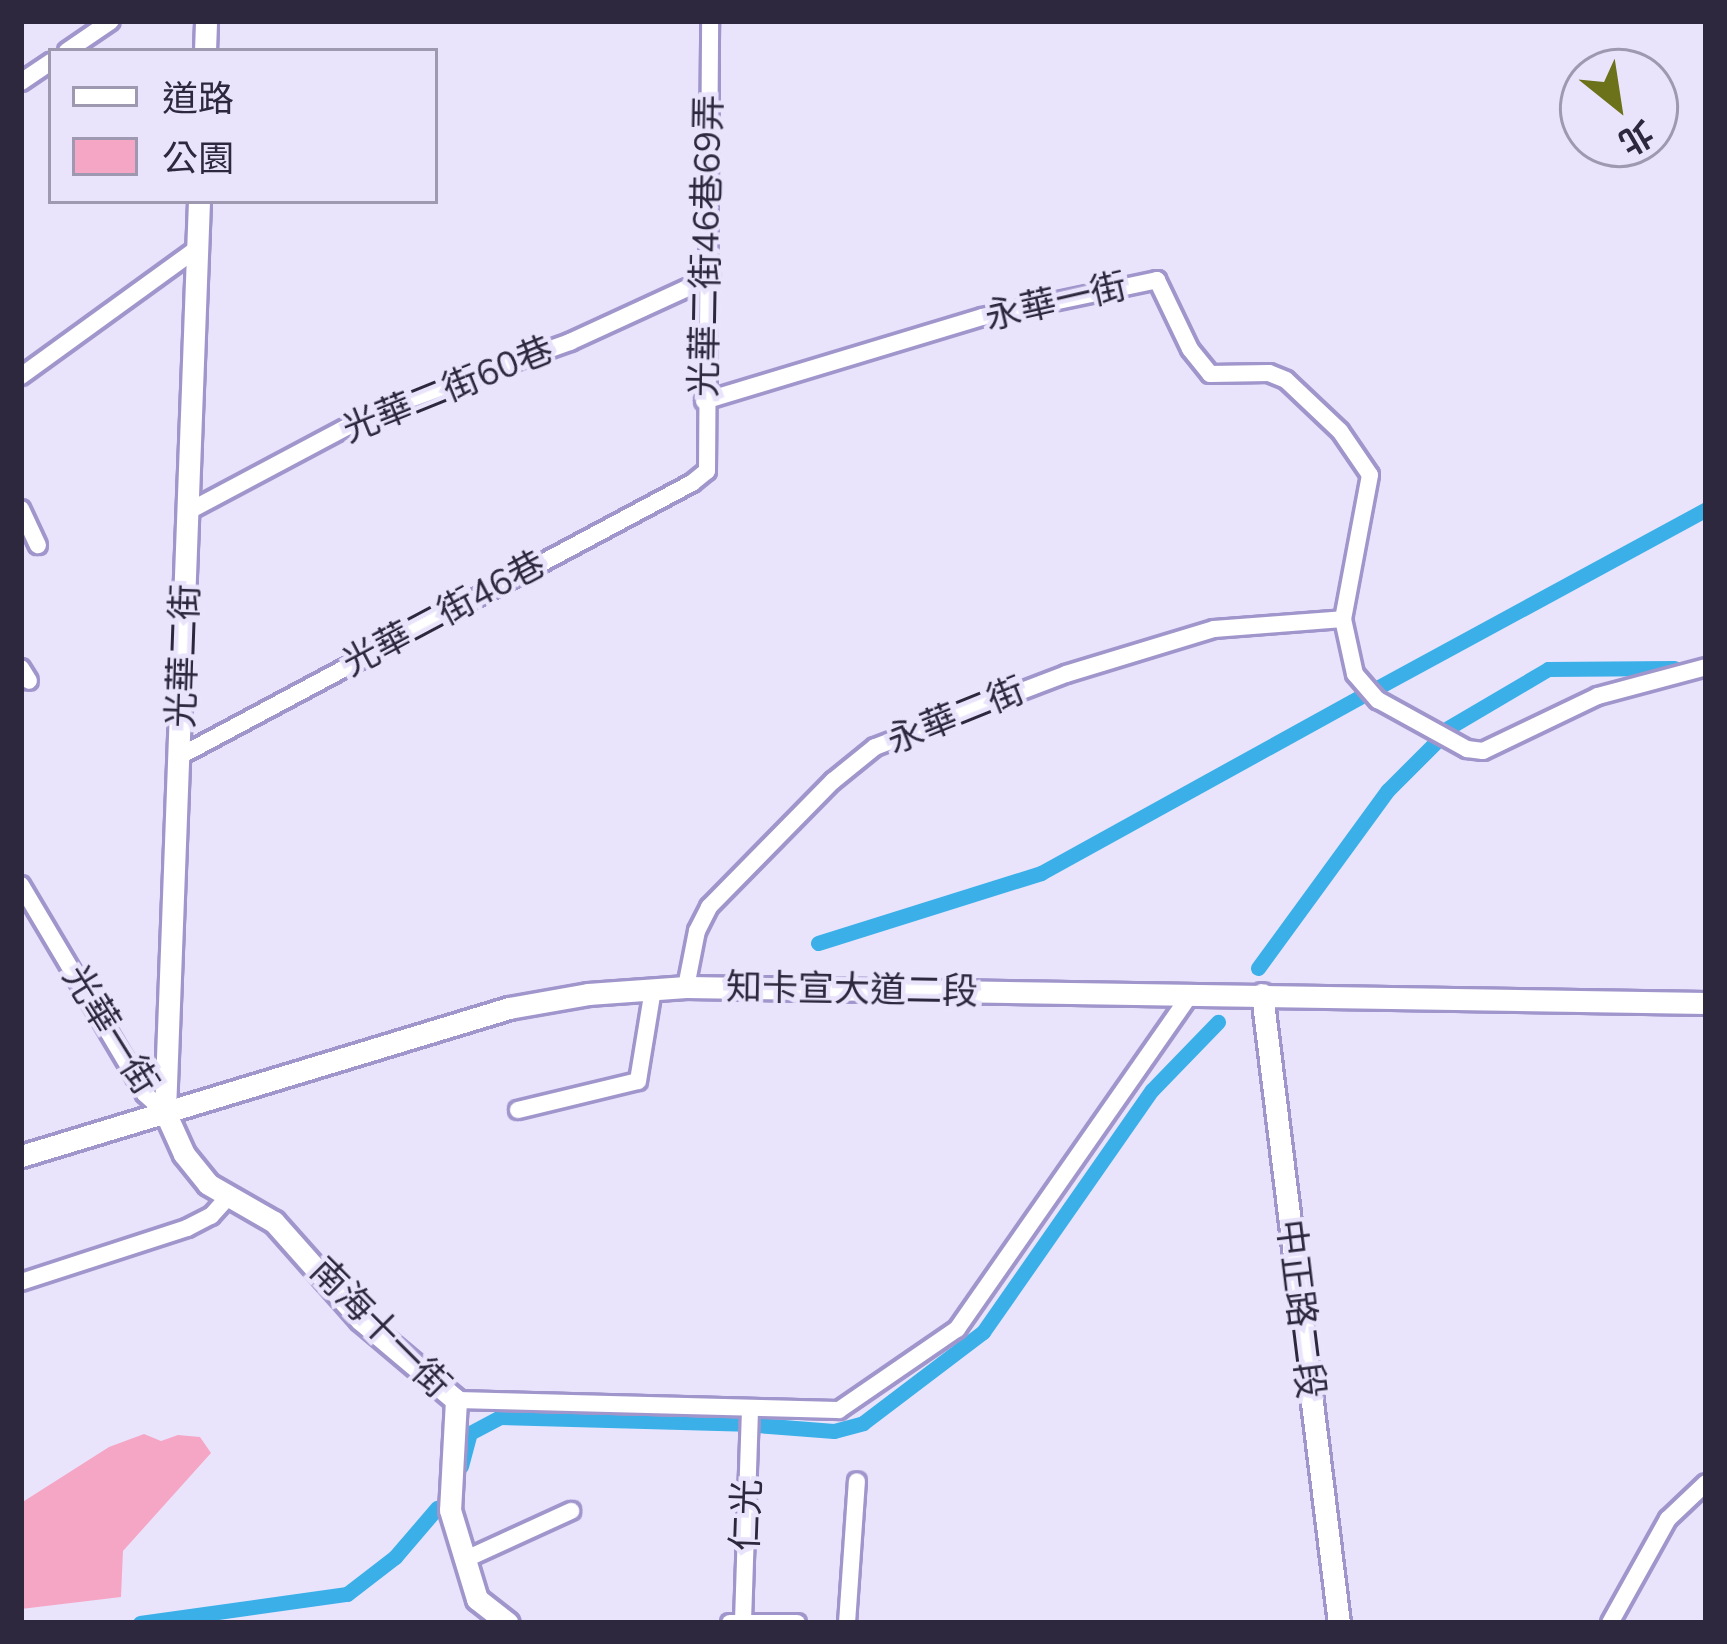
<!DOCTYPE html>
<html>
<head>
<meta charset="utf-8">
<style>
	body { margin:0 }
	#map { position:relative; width:1727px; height:1644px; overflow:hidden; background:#e9e4fc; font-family:"Nunito Sans","Noto Sans TC",sans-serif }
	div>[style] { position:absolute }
	.green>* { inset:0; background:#f6a6c5 }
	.canal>* { height:15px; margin:-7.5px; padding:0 7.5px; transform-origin:7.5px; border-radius:7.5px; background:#3bafe8 }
	.roads { filter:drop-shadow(3px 0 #a196cc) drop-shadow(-3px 0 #a196cc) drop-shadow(0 3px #a196cc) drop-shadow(0 -3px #a196cc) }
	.minor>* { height:16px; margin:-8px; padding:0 8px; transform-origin:8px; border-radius:8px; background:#fff }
	.tertiary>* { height:21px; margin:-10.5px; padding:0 10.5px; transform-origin:10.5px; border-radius:10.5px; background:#fff }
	span { translate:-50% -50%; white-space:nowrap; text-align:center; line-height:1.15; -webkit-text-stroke:9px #e9e4fc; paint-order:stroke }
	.street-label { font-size:36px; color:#2d283e }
	.frame { position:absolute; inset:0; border:24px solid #2d283e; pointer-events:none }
	.legend { position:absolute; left:48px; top:48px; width:390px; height:156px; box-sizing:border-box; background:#e9e4fc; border:3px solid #9e99b0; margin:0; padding:15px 21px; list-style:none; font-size:36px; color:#2d283e }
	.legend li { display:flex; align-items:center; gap:24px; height:60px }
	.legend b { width:60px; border:3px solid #9e99b0 }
	.north { position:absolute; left:1559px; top:48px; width:120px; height:120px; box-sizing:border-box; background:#e9e4fc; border:3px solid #9e99b0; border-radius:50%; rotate:150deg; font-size:33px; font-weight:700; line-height:48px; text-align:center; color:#2d283e }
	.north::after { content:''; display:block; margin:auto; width:42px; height:54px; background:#6b721a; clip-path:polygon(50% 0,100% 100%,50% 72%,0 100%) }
</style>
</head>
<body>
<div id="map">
	<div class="green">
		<i style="clip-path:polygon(144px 1434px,161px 1441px,178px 1435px,200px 1437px,211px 1453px,123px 1551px,121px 1597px,21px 1609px,21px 1503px,109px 1447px)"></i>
	</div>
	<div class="canal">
		<i style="left:1375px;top:689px;width:377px;rotate:-28.5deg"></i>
		<i style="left:1448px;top:728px;width:116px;rotate:-30.5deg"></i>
		<i style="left:1548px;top:669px;width:126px;rotate:-0.5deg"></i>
		<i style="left:818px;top:943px;width:234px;rotate:-17.4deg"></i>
		<i style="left:1041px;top:873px;width:364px;rotate:-28.9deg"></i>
		<i style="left:1258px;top:968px;width:220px;rotate:-53.9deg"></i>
		<i style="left:1388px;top:790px;width:69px;rotate:-45deg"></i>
		<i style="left:757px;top:1425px;width:77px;rotate:4.5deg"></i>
		<i style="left:834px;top:1431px;width:30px;rotate:-15deg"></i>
		<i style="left:863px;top:1423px;width:151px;rotate:-37.2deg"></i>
		<i style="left:983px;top:1332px;width:295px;rotate:-55.1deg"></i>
		<i style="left:1152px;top:1090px;width:95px;rotate:-45.9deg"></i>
		<i style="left:461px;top:1466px;width:34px;rotate:-75deg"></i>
		<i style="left:470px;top:1433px;width:34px;rotate:-28deg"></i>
		<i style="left:500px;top:1417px;width:245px;rotate:1.6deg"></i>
		<i style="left:140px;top:1623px;width:209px;rotate:-8deg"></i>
		<i style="left:347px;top:1594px;width:61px;rotate:-37.6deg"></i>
		<i style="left:395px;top:1557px;width:65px;rotate:-49.4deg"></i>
	</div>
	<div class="roads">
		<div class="minor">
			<i style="left:67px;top:51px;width:53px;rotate:-34.3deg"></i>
			<i style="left:21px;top:82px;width:36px;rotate:-34deg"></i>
			<i style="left:21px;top:376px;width:218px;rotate:-35.9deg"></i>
			<i style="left:704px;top:401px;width:290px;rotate:-16.8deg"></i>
			<i style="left:982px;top:317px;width:179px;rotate:-11.9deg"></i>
			<i style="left:1157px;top:280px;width:76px;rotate:64.4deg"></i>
			<i style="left:1190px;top:349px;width:32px;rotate:51deg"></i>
			<i style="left:1210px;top:374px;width:59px;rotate:-1deg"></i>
			<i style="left:1269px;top:373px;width:18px;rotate:22deg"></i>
			<i style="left:1286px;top:380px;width:74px;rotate:43.4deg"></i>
			<i style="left:1340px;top:431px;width:53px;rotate:55.7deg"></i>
			<i style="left:1370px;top:475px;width:147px;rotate:100.6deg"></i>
			<i style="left:1343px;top:619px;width:56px;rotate:77.7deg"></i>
			<i style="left:1355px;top:674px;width:35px;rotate:49deg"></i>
			<i style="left:1378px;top:700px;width:102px;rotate:28.8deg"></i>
			<i style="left:1467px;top:749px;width:16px;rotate:7deg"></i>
			<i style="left:1483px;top:751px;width:127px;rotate:-25.6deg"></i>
			<i style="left:1598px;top:696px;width:112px;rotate:-15deg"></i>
			<i style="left:21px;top:509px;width:40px;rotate:65deg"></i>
			<i style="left:189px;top:511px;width:215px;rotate:-28deg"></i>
			<i style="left:379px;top:410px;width:203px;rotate:-19.6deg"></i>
			<i style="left:570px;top:342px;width:155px;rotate:-24.7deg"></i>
			<i style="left:21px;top:668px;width:15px;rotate:58deg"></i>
			<i style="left:180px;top:756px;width:580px;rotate:-28.07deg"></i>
			<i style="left:692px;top:483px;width:19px;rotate:-39deg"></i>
			<i style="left:707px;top:471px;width:450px;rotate:-89.6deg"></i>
			<i style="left:21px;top:885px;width:243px;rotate:59.3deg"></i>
			<i style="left:145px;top:1094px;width:27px;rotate:42deg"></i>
			<i style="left:686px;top:987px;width:57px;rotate:-78.9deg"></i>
			<i style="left:697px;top:931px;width:27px;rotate:-63deg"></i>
			<i style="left:709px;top:907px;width:177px;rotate:-45.5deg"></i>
			<i style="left:833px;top:781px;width:54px;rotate:-39deg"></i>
			<i style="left:875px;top:747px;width:204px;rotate:-20.9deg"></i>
			<i style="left:1066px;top:674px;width:155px;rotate:-16.9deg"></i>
			<i style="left:1214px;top:629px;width:129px;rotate:-4.4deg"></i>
			<i style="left:518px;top:1110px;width:123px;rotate:-13.6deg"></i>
			<i style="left:638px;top:1081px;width:93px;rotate:-80.7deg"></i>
			<i style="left:21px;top:1282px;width:175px;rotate:-18deg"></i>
			<i style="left:187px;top:1228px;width:27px;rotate:-27deg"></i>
			<i style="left:211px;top:1216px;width:27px;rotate:-48deg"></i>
			<i style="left:456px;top:1400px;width:383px;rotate:1.5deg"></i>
			<i style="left:839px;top:1410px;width:143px;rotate:-34.5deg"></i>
			<i style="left:957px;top:1329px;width:409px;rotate:-55.1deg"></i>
			<i style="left:464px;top:1560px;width:118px;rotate:-24.6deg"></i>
			<i style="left:743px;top:1621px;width:213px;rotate:-88.1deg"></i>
			<i style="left:730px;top:1623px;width:67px"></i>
			<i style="left:847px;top:1623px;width:142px;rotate:-86deg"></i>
			<i style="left:1610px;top:1623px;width:119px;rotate:-60.9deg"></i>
			<i style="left:1668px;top:1519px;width:52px;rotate:-43.5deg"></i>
		</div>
		<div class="tertiary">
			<i style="left:205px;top:51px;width:30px;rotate:-88deg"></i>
			<i style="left:199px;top:201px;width:912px;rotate:92.14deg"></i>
			<i style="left:165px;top:1112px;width:46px;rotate:65.7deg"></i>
			<i style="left:184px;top:1154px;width:38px;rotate:51deg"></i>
			<i style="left:208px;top:1184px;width:76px;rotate:29.9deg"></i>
			<i style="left:274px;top:1222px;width:130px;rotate:48.4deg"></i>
			<i style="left:360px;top:1319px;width:126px;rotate:40.2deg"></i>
			<i style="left:456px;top:1400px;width:110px;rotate:93.1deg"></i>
			<i style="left:450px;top:1510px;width:93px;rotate:73.1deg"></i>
			<i style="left:477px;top:1599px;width:39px;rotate:38deg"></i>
			<i style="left:1262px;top:994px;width:634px;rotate:83.02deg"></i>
			<i style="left:21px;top:1156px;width:510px;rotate:-16.87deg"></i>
			<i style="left:509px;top:1008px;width:80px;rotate:-10deg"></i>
			<i style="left:588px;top:994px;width:98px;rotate:-4.1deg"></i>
			<i style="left:686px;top:987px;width:1020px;rotate:0.9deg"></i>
		</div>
	</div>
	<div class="street-label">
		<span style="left:707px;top:246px;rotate:-89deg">光華二街46巷69弄</span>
		<span style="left:1056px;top:302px;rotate:-13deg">永華一街</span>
		<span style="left:448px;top:390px;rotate:-22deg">光華二街60巷</span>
		<span style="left:444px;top:614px;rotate:-28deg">光華二街46巷</span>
		<span style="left:184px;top:656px;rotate:-88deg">光華二街</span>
		<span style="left:956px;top:716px;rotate:-22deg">永華二街</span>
		<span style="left:852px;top:990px;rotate:1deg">知卡宣大道二段</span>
		<span style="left:110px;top:1030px;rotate:58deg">光華一街</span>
		<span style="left:1300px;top:1309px;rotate:83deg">中正路二段</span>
		<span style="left:380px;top:1328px;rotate:45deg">南海十一街</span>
		<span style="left:747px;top:1515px;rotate:-88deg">仁光</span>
	</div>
	<div class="frame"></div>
	<ul class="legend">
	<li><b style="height:15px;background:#fff"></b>道路</li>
	<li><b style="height:33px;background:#f6a6c5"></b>公園</li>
	</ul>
	<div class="north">北</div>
</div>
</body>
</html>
